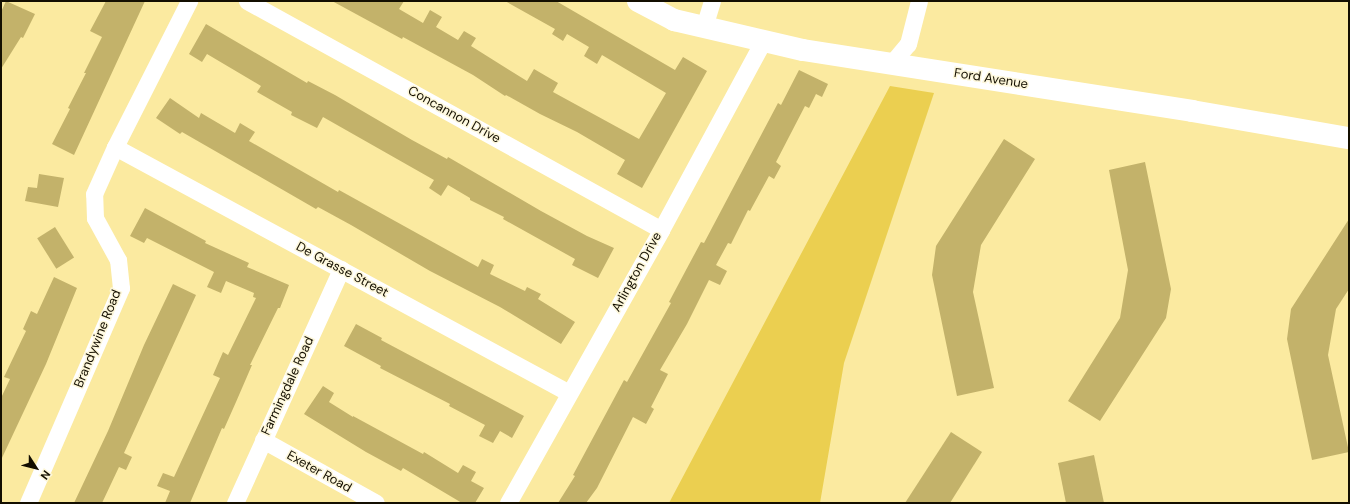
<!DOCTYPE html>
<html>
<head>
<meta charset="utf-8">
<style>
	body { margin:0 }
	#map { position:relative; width:1350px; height:504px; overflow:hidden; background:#fbeaa0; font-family:"DM Sans",sans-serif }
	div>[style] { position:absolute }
	.green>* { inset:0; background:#ebcf50 }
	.building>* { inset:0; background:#c3b26a; transform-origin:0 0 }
	.street>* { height:17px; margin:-8.5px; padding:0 8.5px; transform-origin:8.5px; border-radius:8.5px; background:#fff }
	.secondary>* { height:22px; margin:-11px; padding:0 11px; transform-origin:11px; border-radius:11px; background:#fff }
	span { translate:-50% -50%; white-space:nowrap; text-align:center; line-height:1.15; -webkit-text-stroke:3px #fdf7da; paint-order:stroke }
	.street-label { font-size:13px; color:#130e00 }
	.frame { position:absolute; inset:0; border:2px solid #130e00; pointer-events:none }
	.north { position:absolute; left:16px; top:448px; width:40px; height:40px; -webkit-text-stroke:3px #fdf7da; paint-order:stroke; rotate:126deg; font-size:11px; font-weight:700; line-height:16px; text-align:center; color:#130e00 }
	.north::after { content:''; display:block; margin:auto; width:14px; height:18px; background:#130e00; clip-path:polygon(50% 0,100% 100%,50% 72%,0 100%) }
</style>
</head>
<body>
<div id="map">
	<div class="green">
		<i style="clip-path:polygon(890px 86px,934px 93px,844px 363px,820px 503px,669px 503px)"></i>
	</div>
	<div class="building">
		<i style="clip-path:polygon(6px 1px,35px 14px,23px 38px,21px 37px,1px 69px,1px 12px)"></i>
		<i style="clip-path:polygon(106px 1px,145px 1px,74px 155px,52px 144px,70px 109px,68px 108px,86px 73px,84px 73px,102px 37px,90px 31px)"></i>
		<i style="clip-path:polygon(332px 1px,404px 1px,399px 9px,423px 23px,430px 10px,442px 17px,436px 27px,458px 40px,464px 31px,476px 38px,471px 46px,527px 81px,534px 69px,558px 83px,553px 92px,639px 139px,666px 93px,602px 55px,597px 64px,584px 56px,589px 47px,567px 34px,563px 41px,552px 34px,555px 29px,505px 1px,556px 1px,675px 70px,683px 57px,707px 71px,642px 188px,617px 174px,625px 160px,577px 132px,540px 114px,506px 95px,505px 96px,473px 75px,403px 37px,402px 39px)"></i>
		<i style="clip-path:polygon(206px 24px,307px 83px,308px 81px,335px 95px,412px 140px,447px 159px,448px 157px,541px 211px,587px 236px,614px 248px,598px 278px,572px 265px,575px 259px,503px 219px,504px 217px,470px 200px,470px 198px,448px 185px,441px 196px,429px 188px,434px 180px,323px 117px,317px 128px,291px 115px,292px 112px,257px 92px,261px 86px,207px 54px,202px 62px,189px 54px)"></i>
		<i style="clip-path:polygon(799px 70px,828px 84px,822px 97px,816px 94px,809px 108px,805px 106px,776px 162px,781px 166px,774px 179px,769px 176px,750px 211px,748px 210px,731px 244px,728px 243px,716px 265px,727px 271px,720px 285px,709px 280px,687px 324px,660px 370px,668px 374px,651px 407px,654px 409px,646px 424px,633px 417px,597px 488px,586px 503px,558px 503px,575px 476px,573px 475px,624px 380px,627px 382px,671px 303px,669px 302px,686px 270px,701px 242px,704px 243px,778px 103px,781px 105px)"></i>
		<i style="clip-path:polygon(170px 98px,199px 118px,201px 113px,235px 133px,240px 123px,255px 132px,249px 141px,338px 192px,339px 190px,478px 267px,482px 259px,494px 265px,490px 274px,525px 291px,527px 287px,541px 294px,538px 299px,575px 322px,561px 344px,500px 307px,430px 271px,351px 225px,318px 207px,316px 209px,182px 132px,180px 134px,156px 118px)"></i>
		<i style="clip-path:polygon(1004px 139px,1035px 159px,981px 245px,973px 292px,994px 388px,957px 396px,932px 275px,936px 246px)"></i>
		<i style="clip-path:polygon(1145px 162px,1171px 289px,1166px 318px,1100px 421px,1068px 401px,1120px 318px,1128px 270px,1109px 170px)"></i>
		<i style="clip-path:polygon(39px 174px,64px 178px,58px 207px,25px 201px,28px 187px,37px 188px)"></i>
		<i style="clip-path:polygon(145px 208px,206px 241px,205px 243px,249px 263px,247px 267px,289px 285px,280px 308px,278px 308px,250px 365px,252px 365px,236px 402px,224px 429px,222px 428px,190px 503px,165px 503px,170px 491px,157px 486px,163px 473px,174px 477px,220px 378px,213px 375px,223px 352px,228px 355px,256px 298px,253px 297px,254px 293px,226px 281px,221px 293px,207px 287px,214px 272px,147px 238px,144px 243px,130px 236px)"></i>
		<i style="clip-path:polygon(1349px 219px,1349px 289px,1336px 309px,1328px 355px,1349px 452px,1312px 460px,1287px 339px,1291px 309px)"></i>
		<i style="left:55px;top:227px;width:36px;height:21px;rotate:58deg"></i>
		<i style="clip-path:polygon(54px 277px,77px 288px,46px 364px,1px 460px,1px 398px,10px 379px,4px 377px,26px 331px,23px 329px,31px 311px,37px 314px)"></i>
		<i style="clip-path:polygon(173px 284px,196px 295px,124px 453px,132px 457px,126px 470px,119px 467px,102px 503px,74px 503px,108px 431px,144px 345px)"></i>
		<i style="clip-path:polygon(356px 324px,382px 338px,381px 340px,524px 416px,512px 438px,500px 431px,493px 443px,479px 436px,485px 425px,449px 406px,450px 404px,380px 368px,381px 366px,344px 346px)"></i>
		<i style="clip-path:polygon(323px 386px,334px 393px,329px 402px,353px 417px,353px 416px,423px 454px,424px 452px,458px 473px,463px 465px,476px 472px,471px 481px,484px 488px,475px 503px,462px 503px,403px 468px,401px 471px,366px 452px,304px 414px)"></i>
		<i style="clip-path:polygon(951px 432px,982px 452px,950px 503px,905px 503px)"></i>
		<i style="clip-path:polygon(1094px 455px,1104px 503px,1066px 503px,1058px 463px)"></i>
	</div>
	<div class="street">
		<i style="left:247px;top:1px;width:473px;rotate:28.9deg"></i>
		<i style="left:704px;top:27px;width:27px;rotate:-73deg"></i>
		<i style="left:891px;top:64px;width:26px;rotate:-50deg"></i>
		<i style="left:908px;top:44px;width:44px;rotate:-75.7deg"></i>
		<i style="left:115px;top:147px;width:516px;rotate:28.45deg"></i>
		<i style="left:263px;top:440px;width:129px;rotate:29.1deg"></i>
		<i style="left:28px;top:503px;width:234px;rotate:-66.6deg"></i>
		<i style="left:121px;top:288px;width:28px;rotate:-96deg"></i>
		<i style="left:118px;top:260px;width:48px;rotate:-118.7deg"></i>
		<i style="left:95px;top:218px;width:24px;rotate:-92deg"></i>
		<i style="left:94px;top:194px;width:51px;rotate:-65.9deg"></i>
		<i style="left:115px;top:147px;width:164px;rotate:-63.1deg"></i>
		<i style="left:235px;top:503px;width:257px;rotate:-65.6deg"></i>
		<i style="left:508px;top:503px;width:313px;rotate:-60.7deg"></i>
		<i style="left:661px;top:230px;width:215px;rotate:-61.6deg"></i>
	</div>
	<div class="secondary">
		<i style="left:638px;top:1px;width:41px;rotate:27.8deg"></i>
		<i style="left:674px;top:20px;width:132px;rotate:13.1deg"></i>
		<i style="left:803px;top:50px;width:394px;rotate:8.9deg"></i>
		<i style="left:1192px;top:111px;width:159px;rotate:9.8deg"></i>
	</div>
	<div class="street-label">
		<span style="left:991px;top:79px;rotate:9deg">Ford Avenue</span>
		<span style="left:454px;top:115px;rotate:29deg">Concannon Drive</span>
		<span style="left:342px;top:270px;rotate:28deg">De Grasse Street</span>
		<span style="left:637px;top:272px;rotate:-61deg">Arlington Drive</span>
		<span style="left:98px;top:339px;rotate:-68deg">Brandywine Road</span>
		<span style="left:288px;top:386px;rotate:-65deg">Farmingdale Road</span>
		<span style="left:319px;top:472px;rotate:29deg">Exeter Road</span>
	</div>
	<div class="frame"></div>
	<div class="north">N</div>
</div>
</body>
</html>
